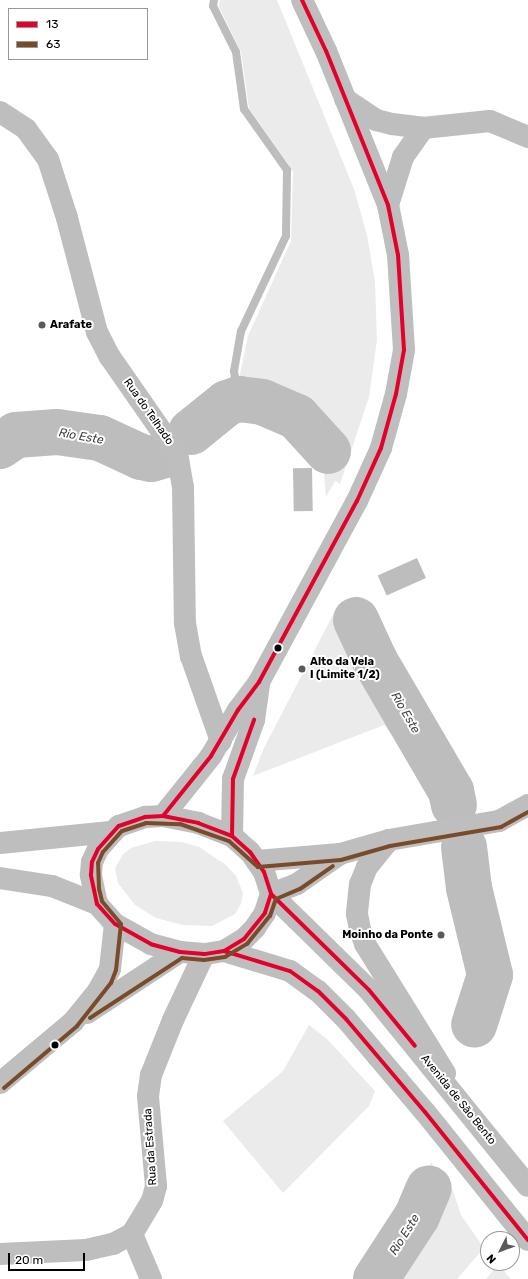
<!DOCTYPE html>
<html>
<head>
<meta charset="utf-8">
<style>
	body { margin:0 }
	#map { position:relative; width:528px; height:1279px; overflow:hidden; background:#fff; font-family:Rubik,sans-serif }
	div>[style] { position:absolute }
	.green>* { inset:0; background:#ebebeb }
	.water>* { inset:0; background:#bdbdbd; transform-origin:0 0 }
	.stream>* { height:8px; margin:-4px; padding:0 4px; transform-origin:4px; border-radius:4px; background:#bdbdbd }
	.river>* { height:46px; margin:-23px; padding:0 23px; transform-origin:23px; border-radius:23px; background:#bdbdbd }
	.minor>* { height:22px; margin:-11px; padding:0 11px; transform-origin:11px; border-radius:11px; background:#bebebe }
	.major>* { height:22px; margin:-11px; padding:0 11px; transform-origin:11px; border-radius:11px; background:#bebebe }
	.bus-1>* { height:4px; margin:-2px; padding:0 2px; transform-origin:2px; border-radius:2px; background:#e4002b }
	.bus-2>* { height:4px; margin:-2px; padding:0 2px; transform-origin:2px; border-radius:2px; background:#7a4b2a }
	.dots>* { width:11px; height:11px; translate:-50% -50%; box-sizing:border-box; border:2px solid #fff; border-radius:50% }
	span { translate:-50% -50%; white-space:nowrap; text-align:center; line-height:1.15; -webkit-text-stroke:4px #fff; paint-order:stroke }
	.poi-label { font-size:11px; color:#000; font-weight:700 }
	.left { translate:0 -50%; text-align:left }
	.right { translate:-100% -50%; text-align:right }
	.street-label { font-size:11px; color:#000 }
	.water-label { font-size:12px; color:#424242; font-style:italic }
	.legend { position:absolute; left:8px; top:8px; width:140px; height:52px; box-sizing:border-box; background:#fff; border:1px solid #999; margin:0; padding:5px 7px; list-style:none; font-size:12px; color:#000 }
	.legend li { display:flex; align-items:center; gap:8px; height:20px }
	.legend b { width:20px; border:1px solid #999 }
	.north { position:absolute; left:480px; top:1231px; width:40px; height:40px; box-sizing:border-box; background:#fff; border:1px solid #999; border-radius:50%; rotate:228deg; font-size:11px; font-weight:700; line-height:16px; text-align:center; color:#000 }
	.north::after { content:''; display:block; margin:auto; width:14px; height:18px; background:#595959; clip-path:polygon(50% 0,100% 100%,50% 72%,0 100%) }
	.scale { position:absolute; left:8px; top:1253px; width:77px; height:18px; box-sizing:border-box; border:2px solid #000; border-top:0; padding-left:5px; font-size:12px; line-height:14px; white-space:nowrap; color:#000; -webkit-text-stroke:3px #fff; paint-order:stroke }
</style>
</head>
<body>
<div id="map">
	<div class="green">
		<i style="clip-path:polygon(220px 0,277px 0,354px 189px,367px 235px,375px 282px,377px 340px,369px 397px,340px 484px,335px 481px,326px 497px,323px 461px,320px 457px,333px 448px,323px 433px,311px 420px,281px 401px,242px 394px,240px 374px,248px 336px,291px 241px,293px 171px,249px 108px,241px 52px,219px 7px)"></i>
		<i style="clip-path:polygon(339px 603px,368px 668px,394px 716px,439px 788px,448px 807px,439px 810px,409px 757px,384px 725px,253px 776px,263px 750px)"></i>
		<i style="clip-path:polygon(155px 841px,182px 842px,199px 847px,226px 865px,236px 876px,243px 893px,241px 904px,235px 914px,212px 926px,183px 925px,156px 918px,135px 905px,118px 883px,115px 868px,123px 854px,131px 848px)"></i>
		<i style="clip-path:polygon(309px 1025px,327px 1039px,375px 1091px,369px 1106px,283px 1193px,223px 1121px,283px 1071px)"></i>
		<i style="clip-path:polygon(431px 1162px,453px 1191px,461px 1215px,484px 1248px,457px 1279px,356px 1279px,368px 1258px,417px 1195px)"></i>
		<i style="clip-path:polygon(498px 1264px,510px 1278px,511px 1279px,486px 1279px)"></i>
	</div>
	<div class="water">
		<i style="left:312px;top:468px;width:43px;height:19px;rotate:89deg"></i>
		<i style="left:417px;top:558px;width:22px;height:43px;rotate:66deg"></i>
	</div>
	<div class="stream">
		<i style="left:214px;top:0;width:6px;rotate:99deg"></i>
		<i style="left:213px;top:6px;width:51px;rotate:63.4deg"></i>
		<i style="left:236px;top:52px;width:58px;rotate:82deg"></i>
		<i style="left:244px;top:109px;width:75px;rotate:54.8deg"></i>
		<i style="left:287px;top:170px;width:66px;rotate:90.9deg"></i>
		<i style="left:286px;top:236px;width:105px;rotate:115.3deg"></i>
		<i style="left:241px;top:331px;width:41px;rotate:99.9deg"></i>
		<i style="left:234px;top:371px;width:28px;rotate:80deg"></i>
	</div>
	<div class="river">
		<i style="left:191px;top:432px;width:46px;rotate:-38.9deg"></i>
		<i style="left:227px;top:403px;width:13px;rotate:-18deg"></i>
		<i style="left:239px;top:399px;width:23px;rotate:7deg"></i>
		<i style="left:262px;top:402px;width:38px;rotate:23deg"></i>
		<i style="left:297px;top:417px;width:46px;rotate:47.6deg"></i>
		<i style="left:0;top:446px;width:19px;rotate:-35deg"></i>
		<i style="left:16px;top:435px;width:41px;rotate:-4.2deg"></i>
		<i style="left:57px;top:432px;width:43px;rotate:7.9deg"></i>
		<i style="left:100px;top:438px;width:45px;rotate:24.9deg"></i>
		<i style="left:141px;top:457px;width:10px;rotate:11deg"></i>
		<i style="left:151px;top:459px;width:11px;rotate:-15deg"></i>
		<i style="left:356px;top:620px;width:45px;rotate:65.1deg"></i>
		<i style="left:375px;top:661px;width:151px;rotate:59.7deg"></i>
		<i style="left:451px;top:791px;width:14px;rotate:78deg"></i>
		<i style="left:464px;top:847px;width:41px;rotate:83deg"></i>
		<i style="left:469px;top:888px;width:89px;rotate:76.4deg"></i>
		<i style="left:490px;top:975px;width:52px;rotate:107.7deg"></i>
		<i style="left:376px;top:1279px;width:75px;rotate:-56.9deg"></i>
		<i style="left:417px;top:1216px;width:30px;rotate:-67deg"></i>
	</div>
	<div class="minor">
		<i style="left:345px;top:99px;width:37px;rotate:34deg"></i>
		<i style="left:376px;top:120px;width:16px;rotate:14deg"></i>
		<i style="left:392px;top:124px;width:31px;rotate:7deg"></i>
		<i style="left:423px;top:128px;width:67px;rotate:-6deg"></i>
		<i style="left:490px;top:121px;width:41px;rotate:22.8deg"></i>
		<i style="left:0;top:112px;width:31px;rotate:33deg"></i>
		<i style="left:26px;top:129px;width:37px;rotate:54deg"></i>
		<i style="left:48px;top:159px;width:62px;rotate:72.1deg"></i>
		<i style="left:67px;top:218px;width:118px;rotate:75.3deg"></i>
		<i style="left:97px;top:332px;width:28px;rotate:63deg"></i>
		<i style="left:110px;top:357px;width:112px;rotate:55.2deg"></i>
		<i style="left:174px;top:449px;width:11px;rotate:68deg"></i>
		<i style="left:178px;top:459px;width:28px;rotate:80deg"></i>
		<i style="left:183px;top:487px;width:136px;rotate:89.2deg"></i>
		<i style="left:185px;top:623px;width:34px;rotate:80deg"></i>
		<i style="left:191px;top:656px;width:90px;rotate:70.6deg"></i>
		<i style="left:388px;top:205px;width:50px;rotate:-72.6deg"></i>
		<i style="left:403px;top:157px;width:35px;rotate:-55deg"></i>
		<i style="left:389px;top:840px;width:35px;rotate:129deg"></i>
		<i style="left:367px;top:867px;width:18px;rotate:112deg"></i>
		<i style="left:360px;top:884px;width:30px;rotate:96deg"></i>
		<i style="left:357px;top:914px;width:16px;rotate:79deg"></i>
		<i style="left:360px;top:930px;width:15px;rotate:70deg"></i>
		<i style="left:365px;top:944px;width:152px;rotate:58.2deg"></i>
		<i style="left:257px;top:861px;width:83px;rotate:-4.8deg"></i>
		<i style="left:340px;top:854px;width:51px;rotate:-15.9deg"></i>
		<i style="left:389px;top:840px;width:112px;rotate:-9.8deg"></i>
		<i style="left:499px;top:821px;width:33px;rotate:-29deg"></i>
		<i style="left:271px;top:894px;width:28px;rotate:-21deg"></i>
		<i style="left:297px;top:884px;width:52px;rotate:-34.9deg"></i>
		<i style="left:87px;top:1013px;width:111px;rotate:-33.3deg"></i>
		<i style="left:0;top:1083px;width:95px;rotate:-39.9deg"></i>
		<i style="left:73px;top:1022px;width:40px;rotate:-51deg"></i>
		<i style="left:98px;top:991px;width:25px;rotate:-61deg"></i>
		<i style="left:110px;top:969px;width:45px;rotate:-83.7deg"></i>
		<i style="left:132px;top:1234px;width:49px;rotate:67.1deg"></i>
		<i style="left:0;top:1254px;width:86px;rotate:-2.7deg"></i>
		<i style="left:86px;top:1250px;width:28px;rotate:-13deg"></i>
		<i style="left:113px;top:1244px;width:21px;rotate:-28deg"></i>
		<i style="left:132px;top:1234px;width:39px;rotate:-59deg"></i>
		<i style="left:152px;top:1201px;width:16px;rotate:-75deg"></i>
		<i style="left:156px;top:1186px;width:90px;rotate:-95.1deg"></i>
		<i style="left:148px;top:1096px;width:21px;rotate:-82deg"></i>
		<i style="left:151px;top:1075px;width:59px;rotate:-68.2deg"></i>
		<i style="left:173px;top:1020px;width:73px;rotate:-64.8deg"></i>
	</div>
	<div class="major">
		<i style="left:163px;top:816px;width:77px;rotate:-51.3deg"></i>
		<i style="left:211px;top:756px;width:53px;rotate:-59.6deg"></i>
		<i style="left:238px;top:710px;width:35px;rotate:-53deg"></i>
		<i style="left:259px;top:682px;width:206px;rotate:-61.6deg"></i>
		<i style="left:357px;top:501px;width:58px;rotate:-65.6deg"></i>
		<i style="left:381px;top:448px;width:56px;rotate:-74.5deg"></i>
		<i style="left:396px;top:394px;width:45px;rotate:-79.7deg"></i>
		<i style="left:404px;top:350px;width:95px;rotate:-93.6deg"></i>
		<i style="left:398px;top:255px;width:51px;rotate:-101.3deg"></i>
		<i style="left:388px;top:205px;width:166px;rotate:-111.9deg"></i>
		<i style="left:326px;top:51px;width:56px;rotate:-115.2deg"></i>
		<i style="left:163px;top:816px;width:36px;rotate:11deg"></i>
		<i style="left:198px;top:823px;width:36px;rotate:21deg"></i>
		<i style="left:232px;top:836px;width:24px;rotate:42deg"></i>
		<i style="left:250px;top:852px;width:24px;rotate:55deg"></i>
		<i style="left:264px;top:872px;width:23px;rotate:72deg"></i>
		<i style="left:271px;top:894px;width:20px;rotate:108deg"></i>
		<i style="left:265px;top:913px;width:18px;rotate:124deg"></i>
		<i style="left:255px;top:928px;width:16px;rotate:135deg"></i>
		<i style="left:244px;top:939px;width:23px;rotate:149deg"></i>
		<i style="left:224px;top:951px;width:20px;rotate:171deg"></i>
		<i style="left:204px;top:954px;width:24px;rotate:-175deg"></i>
		<i style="left:180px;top:952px;width:30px;rotate:-165deg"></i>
		<i style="left:151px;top:944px;width:41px;rotate:-150.9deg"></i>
		<i style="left:115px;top:924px;width:27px;rotate:-132deg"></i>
		<i style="left:97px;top:904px;width:30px;rotate:-102deg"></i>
		<i style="left:91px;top:875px;width:13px;rotate:-86deg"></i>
		<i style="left:92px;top:862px;width:14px;rotate:-65deg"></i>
		<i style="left:98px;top:849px;width:31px;rotate:-48deg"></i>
		<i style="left:119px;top:826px;width:28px;rotate:-19deg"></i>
		<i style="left:145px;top:817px;width:18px;rotate:-3deg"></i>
		<i style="left:232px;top:836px;width:57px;rotate:-89deg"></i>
		<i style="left:233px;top:779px;width:63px;rotate:-70.4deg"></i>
		<i style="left:254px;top:720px;width:36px;rotate:-82deg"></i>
		<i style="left:0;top:843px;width:111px;rotate:-5.7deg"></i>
		<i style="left:0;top:878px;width:53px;rotate:8.7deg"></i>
		<i style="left:52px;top:886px;width:48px;rotate:21.8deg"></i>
		<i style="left:271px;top:894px;width:137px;rotate:44.4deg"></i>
		<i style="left:369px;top:990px;width:252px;rotate:51deg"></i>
		<i style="left:224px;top:951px;width:69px;rotate:16.9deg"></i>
		<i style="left:290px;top:971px;width:34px;rotate:36deg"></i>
		<i style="left:318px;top:991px;width:40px;rotate:45deg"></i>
		<i style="left:346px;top:1019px;width:122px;rotate:49.7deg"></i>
		<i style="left:425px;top:1112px;width:164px;rotate:51.2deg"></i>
	</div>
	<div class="bus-1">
		<i style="left:163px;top:816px;width:77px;rotate:-51.3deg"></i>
		<i style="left:211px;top:756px;width:53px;rotate:-59.6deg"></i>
		<i style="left:238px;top:710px;width:35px;rotate:-53deg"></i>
		<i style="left:259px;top:682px;width:206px;rotate:-61.6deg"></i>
		<i style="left:357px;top:501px;width:58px;rotate:-65.6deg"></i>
		<i style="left:381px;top:448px;width:56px;rotate:-74.5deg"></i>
		<i style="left:396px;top:394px;width:45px;rotate:-79.7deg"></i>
		<i style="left:404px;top:350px;width:95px;rotate:-93.6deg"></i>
		<i style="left:398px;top:255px;width:51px;rotate:-101.3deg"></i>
		<i style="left:388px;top:205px;width:166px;rotate:-111.9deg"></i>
		<i style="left:326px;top:51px;width:56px;rotate:-115.2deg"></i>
		<i style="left:163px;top:816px;width:36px;rotate:11deg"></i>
		<i style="left:198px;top:823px;width:36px;rotate:21deg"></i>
		<i style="left:232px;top:836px;width:24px;rotate:42deg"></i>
		<i style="left:250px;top:852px;width:24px;rotate:55deg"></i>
		<i style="left:264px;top:872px;width:23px;rotate:72deg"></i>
		<i style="left:271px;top:894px;width:20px;rotate:108deg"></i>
		<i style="left:265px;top:913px;width:33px;rotate:129deg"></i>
		<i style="left:244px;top:939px;width:23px;rotate:149deg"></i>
		<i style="left:224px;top:951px;width:20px;rotate:171deg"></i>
		<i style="left:204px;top:954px;width:24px;rotate:-175deg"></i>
		<i style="left:180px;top:952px;width:30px;rotate:-165deg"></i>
		<i style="left:151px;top:944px;width:41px;rotate:-150.9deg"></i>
		<i style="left:115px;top:924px;width:27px;rotate:-132deg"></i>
		<i style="left:97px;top:904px;width:30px;rotate:-102deg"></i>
		<i style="left:91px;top:875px;width:13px;rotate:-86deg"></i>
		<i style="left:92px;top:862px;width:14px;rotate:-65deg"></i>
		<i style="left:98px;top:849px;width:31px;rotate:-48deg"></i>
		<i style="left:119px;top:826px;width:28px;rotate:-19deg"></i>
		<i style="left:145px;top:817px;width:18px;rotate:-3deg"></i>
		<i style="left:232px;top:836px;width:57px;rotate:-89deg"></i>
		<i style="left:233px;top:779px;width:63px;rotate:-70.4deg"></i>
		<i style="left:271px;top:894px;width:137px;rotate:44.4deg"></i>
		<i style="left:369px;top:990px;width:72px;rotate:50.6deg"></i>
		<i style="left:224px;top:951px;width:69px;rotate:16.9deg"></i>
		<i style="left:290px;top:971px;width:34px;rotate:36deg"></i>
		<i style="left:318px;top:991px;width:40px;rotate:45deg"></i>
		<i style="left:346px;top:1019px;width:122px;rotate:49.7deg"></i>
		<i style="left:425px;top:1112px;width:164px;rotate:51.2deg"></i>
	</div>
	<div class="bus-2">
		<i style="left:90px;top:1018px;width:110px;rotate:-33.1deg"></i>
		<i style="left:182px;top:958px;width:22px;rotate:5deg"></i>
		<i style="left:204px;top:960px;width:21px;rotate:-8deg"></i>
		<i style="left:225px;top:957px;width:26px;rotate:-31deg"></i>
		<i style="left:247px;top:944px;width:36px;rotate:-51deg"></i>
		<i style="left:270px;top:916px;width:18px;rotate:-71deg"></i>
		<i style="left:276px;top:899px;width:26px;rotate:-23deg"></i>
		<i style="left:300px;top:889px;width:40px;rotate:-34.9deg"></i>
		<i style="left:4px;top:1088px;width:96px;rotate:-40.3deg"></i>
		<i style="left:77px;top:1026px;width:55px;rotate:-51.7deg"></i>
		<i style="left:111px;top:983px;width:14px;rotate:-69deg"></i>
		<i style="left:116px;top:970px;width:46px;rotate:-83.8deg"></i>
		<i style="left:121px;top:924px;width:30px;rotate:-130deg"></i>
		<i style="left:102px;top:901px;width:12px;rotate:-104deg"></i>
		<i style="left:99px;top:889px;width:26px;rotate:-92deg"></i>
		<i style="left:98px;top:863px;width:12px;rotate:-66deg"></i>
		<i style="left:103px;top:852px;width:28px;rotate:-48deg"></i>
		<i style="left:122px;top:831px;width:25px;rotate:-18deg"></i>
		<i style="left:146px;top:823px;width:34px;rotate:2deg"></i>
		<i style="left:180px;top:824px;width:52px;rotate:19.1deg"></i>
		<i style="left:229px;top:841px;width:39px;rotate:42deg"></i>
		<i style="left:258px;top:867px;width:83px;rotate:-4.8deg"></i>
		<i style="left:341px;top:860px;width:51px;rotate:-15.9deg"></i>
		<i style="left:390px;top:846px;width:113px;rotate:-9.7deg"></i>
		<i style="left:501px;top:827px;width:31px;rotate:-29deg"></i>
	</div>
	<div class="dots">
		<i style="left:42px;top:325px;background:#595959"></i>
		<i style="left:278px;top:648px;background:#000"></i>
		<i style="left:302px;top:669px;background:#595959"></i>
		<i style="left:441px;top:935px;background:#595959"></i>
		<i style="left:55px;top:1045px;background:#000"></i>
	</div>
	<div class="poi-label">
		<span class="left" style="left:50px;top:325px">Arafate</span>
		<span class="left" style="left:310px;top:669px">Alto da Vela<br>I (Limite 1/2)</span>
		<span class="right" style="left:433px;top:935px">Moinho da Ponte</span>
	</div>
	<div class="street-label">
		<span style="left:148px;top:412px;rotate:55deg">Rua do Telhado</span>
		<span style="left:458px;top:1100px;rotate:51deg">Avenida de São Bento</span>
		<span style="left:151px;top:1147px;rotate:-94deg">Rua da Estrada</span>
	</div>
	<div class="water-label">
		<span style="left:81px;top:437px;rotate:10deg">Rio Este</span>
		<span style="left:405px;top:713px;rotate:60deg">Rio Este</span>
		<span style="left:405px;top:1235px;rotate:-58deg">Rio Este</span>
	</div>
	<ul class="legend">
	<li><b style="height:5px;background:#e4002b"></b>13</li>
	<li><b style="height:5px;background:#7a4b2a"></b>63</li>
	</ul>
	<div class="north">N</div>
	<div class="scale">20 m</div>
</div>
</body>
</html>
